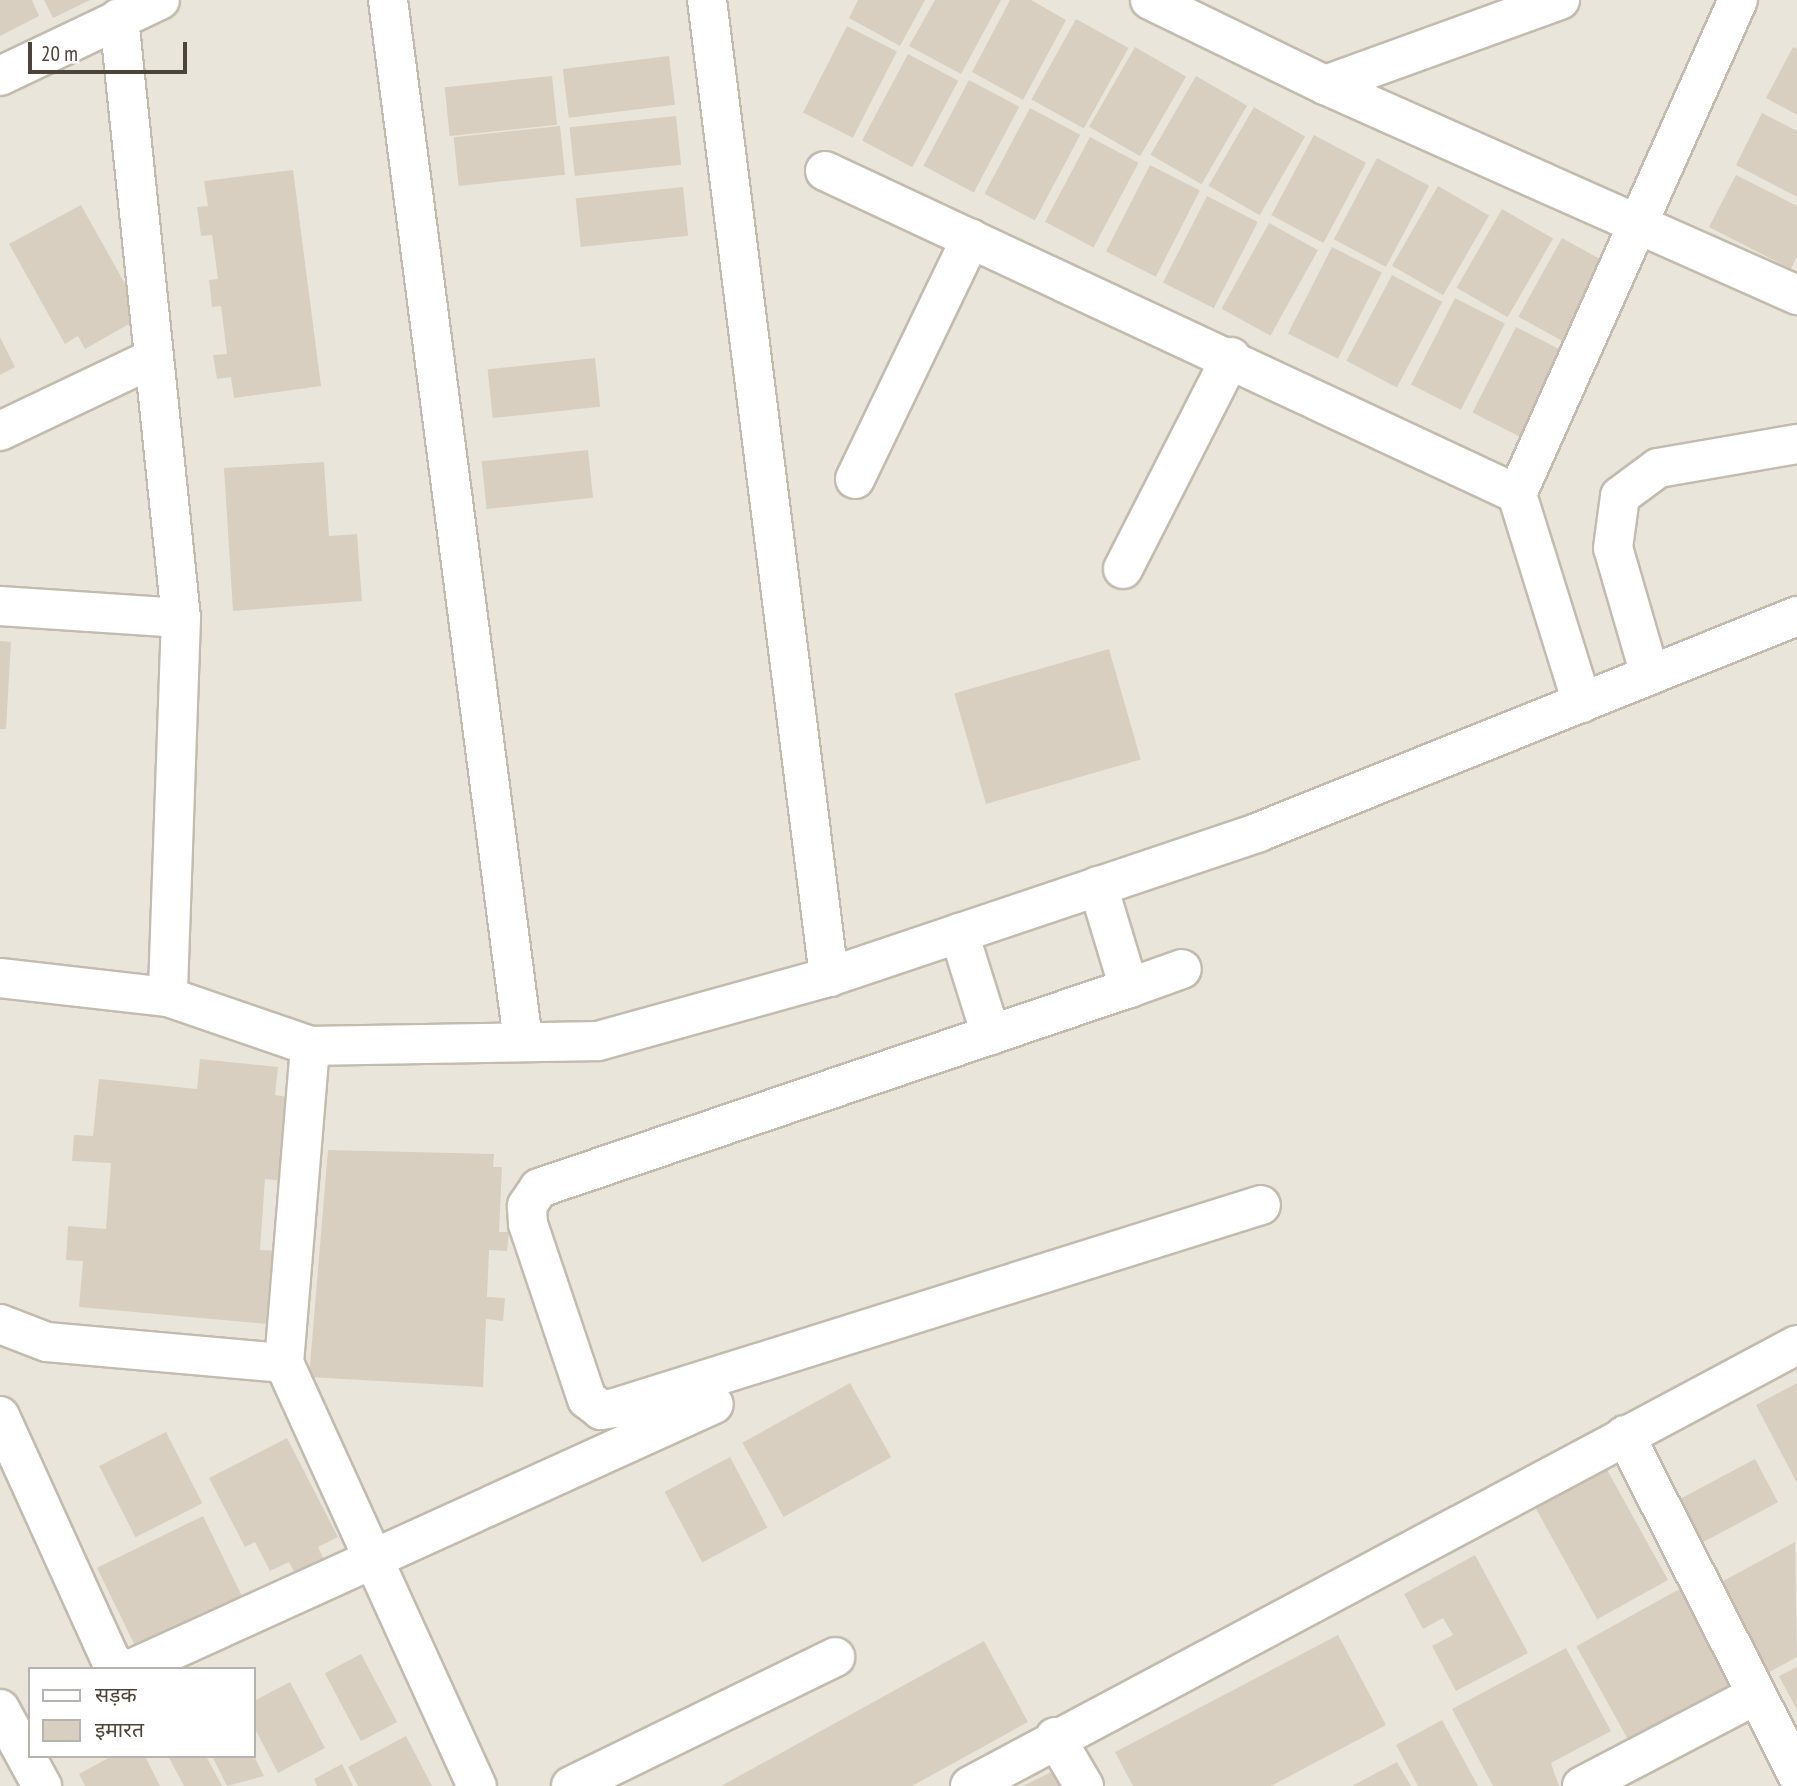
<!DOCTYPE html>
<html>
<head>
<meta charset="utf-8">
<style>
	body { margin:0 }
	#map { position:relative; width:1797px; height:1786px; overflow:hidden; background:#f6f3ec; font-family:"PT Sans Narrow","Noto Sans Devanagari",sans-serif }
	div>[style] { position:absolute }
	.residential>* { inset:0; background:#eae5da }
	.building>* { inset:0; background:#d8cfc1; transform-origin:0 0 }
	.roads { filter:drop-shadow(2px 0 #c2bbae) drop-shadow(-2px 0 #c2bbae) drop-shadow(0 2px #c2bbae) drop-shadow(0 -2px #c2bbae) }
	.street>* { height:38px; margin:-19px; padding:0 19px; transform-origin:19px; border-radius:19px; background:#fff }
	span { translate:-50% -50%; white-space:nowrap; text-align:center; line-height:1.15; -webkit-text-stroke:6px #fff; paint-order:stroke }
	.legend { position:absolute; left:28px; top:1667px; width:228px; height:91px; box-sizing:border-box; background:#fff; border:2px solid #b7b4b0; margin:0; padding:9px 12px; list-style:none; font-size:21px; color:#4b4439 }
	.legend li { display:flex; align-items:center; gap:14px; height:35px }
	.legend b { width:35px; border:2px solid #b7b4b0 }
	.scale { position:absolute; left:28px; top:42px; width:159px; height:32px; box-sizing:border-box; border:4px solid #4b4439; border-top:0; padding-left:9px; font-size:21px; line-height:24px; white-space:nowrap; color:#4b4439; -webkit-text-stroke:5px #fff; paint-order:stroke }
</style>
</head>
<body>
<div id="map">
	<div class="residential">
		<i style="clip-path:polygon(evenodd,0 0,1797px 0,1797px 1786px,0 1786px,0 0,30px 1669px,254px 1669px,254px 1756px,30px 1756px,30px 1669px)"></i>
	</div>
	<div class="building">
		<i style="clip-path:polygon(0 0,32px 0,39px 16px,0 36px)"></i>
		<i style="clip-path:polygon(44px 0,90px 0,53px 18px)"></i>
		<i style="clip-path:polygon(858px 0,925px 0,900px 46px,849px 18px)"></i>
		<i style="clip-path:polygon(935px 0,1001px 0,961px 74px,909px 46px)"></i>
		<i style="clip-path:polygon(1010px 0,1031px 0,1066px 20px,1023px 100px,972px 72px)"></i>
		<i style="left:1076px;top:19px;width:60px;height:92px;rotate:29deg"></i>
		<i style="left:847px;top:26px;width:56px;height:97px;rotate:27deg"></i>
		<i style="left:1135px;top:47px;width:59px;height:92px;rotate:30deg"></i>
		<i style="clip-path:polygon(1793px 47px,1797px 49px,1797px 115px,1766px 98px)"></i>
		<i style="left:908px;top:54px;width:57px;height:98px;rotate:28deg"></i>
		<i style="left:669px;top:56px;width:49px;height:107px;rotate:83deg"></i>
		<i style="left:552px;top:76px;width:49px;height:108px;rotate:84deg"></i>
		<i style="left:1196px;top:76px;width:59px;height:91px;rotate:30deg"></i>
		<i style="left:969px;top:80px;width:57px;height:97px;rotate:28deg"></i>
		<i style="left:1254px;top:107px;width:59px;height:91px;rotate:30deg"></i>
		<i style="left:1030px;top:108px;width:57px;height:97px;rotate:28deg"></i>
		<i style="clip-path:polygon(1762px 113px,1797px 131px,1797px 197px,1736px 165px)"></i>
		<i style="left:676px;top:116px;width:49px;height:107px;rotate:84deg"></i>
		<i style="left:560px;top:126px;width:49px;height:107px;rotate:84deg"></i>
		<i style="left:1314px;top:135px;width:59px;height:91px;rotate:28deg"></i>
		<i style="left:1090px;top:137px;width:55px;height:96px;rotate:28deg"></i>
		<i style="left:1377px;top:158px;width:59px;height:92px;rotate:28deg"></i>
		<i style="left:1150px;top:165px;width:56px;height:97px;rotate:27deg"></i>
		<i style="clip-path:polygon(293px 170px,321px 386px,234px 398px,231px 377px,217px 379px,213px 355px,227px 354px,221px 306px,212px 307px,209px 280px,218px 279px,212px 235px,201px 236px,197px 207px,208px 206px,204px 181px)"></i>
		<i style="clip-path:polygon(1736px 175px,1797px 206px,1797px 256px,1791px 269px,1709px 227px)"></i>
		<i style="left:1438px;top:186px;width:59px;height:92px;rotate:30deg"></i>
		<i style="left:683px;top:187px;width:49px;height:108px;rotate:84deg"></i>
		<i style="left:1207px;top:196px;width:57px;height:97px;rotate:27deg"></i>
		<i style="clip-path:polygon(81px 205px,143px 316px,85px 349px,78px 336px,65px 344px,9px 244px)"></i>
		<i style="left:1502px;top:209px;width:59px;height:91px;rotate:30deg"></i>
		<i style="left:1269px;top:223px;width:56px;height:98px;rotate:29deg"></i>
		<i style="left:1562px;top:238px;width:58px;height:90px;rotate:29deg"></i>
		<i style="left:1332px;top:247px;width:56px;height:97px;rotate:27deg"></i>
		<i style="left:1392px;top:275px;width:57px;height:97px;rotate:28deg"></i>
		<i style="left:1455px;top:298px;width:56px;height:97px;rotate:27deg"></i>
		<i style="left:1516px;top:327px;width:56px;height:96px;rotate:27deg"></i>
		<i style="clip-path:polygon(0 337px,15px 367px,0 375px)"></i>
		<i style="left:595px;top:358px;width:49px;height:108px;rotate:84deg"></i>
		<i style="left:588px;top:450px;width:48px;height:107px;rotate:84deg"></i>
		<i style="clip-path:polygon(324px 462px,329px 536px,357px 534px,362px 601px,233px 611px,224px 468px)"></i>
		<i style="clip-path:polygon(0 641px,11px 642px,6px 729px,0 729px)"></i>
		<i style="left:1109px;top:649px;width:115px;height:161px;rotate:74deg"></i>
		<i style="clip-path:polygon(200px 1059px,278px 1067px,275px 1095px,287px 1097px,294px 1182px,265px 1179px,260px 1250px,289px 1251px,287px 1275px,272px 1274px,267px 1324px,79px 1307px,83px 1261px,66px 1260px,68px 1226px,106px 1229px,111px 1163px,72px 1161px,74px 1135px,93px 1136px,99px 1079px,197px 1089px)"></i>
		<i style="clip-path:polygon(328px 1150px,494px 1154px,493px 1167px,502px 1167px,499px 1232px,509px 1232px,507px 1251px,489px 1250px,487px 1297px,505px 1298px,503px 1321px,486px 1319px,483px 1387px,309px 1377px)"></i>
		<i style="left:850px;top:1383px;width:85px;height:123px;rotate:61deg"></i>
		<i style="clip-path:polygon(1797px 1383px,1797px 1483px,1756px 1405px)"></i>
		<i style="left:166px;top:1432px;width:80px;height:75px;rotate:63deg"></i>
		<i style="clip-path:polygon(287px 1438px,338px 1537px,318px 1547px,325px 1562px,297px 1577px,289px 1562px,270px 1571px,255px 1542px,245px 1547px,209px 1478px)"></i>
		<i style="left:730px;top:1457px;width:80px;height:74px;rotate:62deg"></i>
		<i style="left:1755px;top:1459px;width:49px;height:92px;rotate:62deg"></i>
		<i style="left:1606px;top:1468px;width:128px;height:81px;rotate:61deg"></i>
		<i style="left:203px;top:1516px;width:90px;height:118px;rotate:64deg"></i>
		<i style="clip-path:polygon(1795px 1542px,1797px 1657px,1766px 1674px,1712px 1587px)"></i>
		<i style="clip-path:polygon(1475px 1555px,1528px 1653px,1456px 1691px,1432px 1646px,1453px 1635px,1443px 1618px,1423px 1629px,1404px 1594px)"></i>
		<i style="left:1683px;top:1587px;width:119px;height:122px;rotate:61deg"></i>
		<i style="clip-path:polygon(1338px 1635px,1386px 1725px,1271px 1786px,1133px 1786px,1115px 1752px)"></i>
		<i style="clip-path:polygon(984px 1641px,1028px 1722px,912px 1786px,721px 1786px)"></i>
		<i style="clip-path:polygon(1566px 1648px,1611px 1731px,1551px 1763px,1559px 1786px,1493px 1786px,1452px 1709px)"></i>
		<i style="left:361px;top:1654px;width:77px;height:41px;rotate:62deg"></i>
		<i style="clip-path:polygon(1797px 1667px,1797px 1710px,1779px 1676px)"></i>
		<i style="clip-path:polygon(290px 1682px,325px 1748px,278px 1773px,254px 1727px,254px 1701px)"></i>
		<i style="clip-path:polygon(1442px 1720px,1478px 1786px,1418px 1786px,1396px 1745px)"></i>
		<i style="clip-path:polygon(406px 1736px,432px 1786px,358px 1786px,348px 1767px)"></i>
		<i style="clip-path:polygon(112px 1756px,145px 1756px,160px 1786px,85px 1786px,79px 1774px)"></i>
		<i style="clip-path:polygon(168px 1756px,206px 1756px,222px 1786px,184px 1786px)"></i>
		<i style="clip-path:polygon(212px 1756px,254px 1756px,264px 1776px,227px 1786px)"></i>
		<i style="clip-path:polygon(1397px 1762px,1411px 1786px,1352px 1786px)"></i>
		<i style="clip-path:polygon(342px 1764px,353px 1786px,317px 1786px,314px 1779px)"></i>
		<i style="clip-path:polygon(1053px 1771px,1060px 1786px,1023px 1786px)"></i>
	</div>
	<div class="roads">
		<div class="street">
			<i style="left:388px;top:0;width:1050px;rotate:82.61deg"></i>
			<i style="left:707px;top:0;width:985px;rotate:82.88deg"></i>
			<i style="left:1150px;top:0;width:195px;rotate:25.9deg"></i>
			<i style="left:1325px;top:85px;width:517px;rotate:23.99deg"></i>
			<i style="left:119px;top:18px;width:603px;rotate:84.1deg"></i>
			<i style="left:181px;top:618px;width:379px;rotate:92deg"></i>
			<i style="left:0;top:76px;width:177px;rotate:-25.4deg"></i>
			<i style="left:1325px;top:85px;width:250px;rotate:-19.9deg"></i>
			<i style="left:825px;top:171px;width:764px;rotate:25.02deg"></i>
			<i style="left:0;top:431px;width:170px;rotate:-25.4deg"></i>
			<i style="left:855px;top:479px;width:267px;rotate:-64.3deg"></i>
			<i style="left:1123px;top:569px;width:238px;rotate:-63deg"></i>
			<i style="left:0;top:606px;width:181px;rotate:3.8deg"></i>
			<i style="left:1650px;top:675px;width:132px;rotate:-106.2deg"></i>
			<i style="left:1613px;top:548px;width:52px;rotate:-82.3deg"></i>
			<i style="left:1620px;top:496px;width:47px;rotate:-36.4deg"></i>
			<i style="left:1658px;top:468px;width:141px;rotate:-9.8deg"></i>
			<i style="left:1582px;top:703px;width:219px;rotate:-107.3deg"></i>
			<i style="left:1517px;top:494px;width:541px;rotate:-65.9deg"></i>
			<i style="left:1098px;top:886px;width:107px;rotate:73.1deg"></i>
			<i style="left:1129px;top:988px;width:623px;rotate:161.27deg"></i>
			<i style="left:539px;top:1188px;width:22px;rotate:124deg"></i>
			<i style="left:527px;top:1206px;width:18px;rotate:87deg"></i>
			<i style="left:528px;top:1224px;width:185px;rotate:71.4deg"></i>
			<i style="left:587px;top:1399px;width:18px;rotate:38deg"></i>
			<i style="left:601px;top:1410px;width:14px;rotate:-8deg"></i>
			<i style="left:615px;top:1408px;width:677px;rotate:-17.44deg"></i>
			<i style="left:959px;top:933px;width:107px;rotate:72.6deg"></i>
			<i style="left:0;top:978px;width:169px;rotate:6.5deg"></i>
			<i style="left:168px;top:997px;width:150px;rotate:19deg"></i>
			<i style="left:310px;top:1046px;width:288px;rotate:-1deg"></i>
			<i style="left:598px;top:1041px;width:240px;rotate:-15.5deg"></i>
			<i style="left:829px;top:977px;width:454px;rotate:-18.6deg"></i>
			<i style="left:1259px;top:832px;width:580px;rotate:-21.87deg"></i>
			<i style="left:1129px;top:988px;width:56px;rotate:-19.7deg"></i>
			<i style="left:0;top:1324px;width:50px;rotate:21deg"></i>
			<i style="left:47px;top:1342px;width:238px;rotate:5.1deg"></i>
			<i style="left:284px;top:1363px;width:465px;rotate:65.5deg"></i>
			<i style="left:284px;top:1363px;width:318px;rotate:-85.3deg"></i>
			<i style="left:0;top:1416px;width:269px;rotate:65.6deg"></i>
			<i style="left:111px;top:1661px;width:14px;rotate:34deg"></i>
			<i style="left:1625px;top:1435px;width:380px;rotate:63.1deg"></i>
			<i style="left:131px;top:1669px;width:640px;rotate:-24.44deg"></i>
			<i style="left:0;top:1709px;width:88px;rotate:61.4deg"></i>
			<i style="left:1055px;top:1737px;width:57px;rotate:59.4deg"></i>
			<i style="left:571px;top:1786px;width:294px;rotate:-26deg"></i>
			<i style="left:970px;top:1786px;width:937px;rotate:-28.07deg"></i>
			<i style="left:1582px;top:1786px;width:194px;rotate:-27.6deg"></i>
		</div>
	</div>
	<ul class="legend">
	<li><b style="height:9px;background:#fff"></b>सड़क</li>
	<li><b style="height:19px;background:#d8cfc1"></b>इमारत</li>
	</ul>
	<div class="scale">20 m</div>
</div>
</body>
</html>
